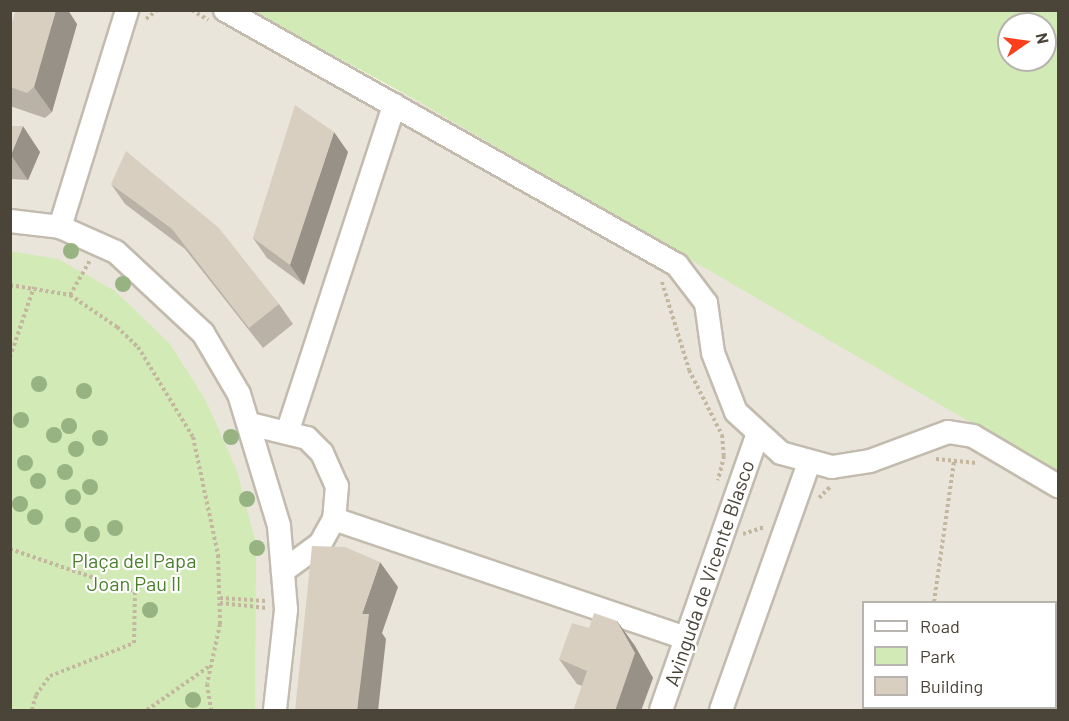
<!DOCTYPE html>
<html>
<head>
<meta charset="utf-8">
<style>
	body { margin:0 }
	#map { position:relative; width:1069px; height:721px; overflow:hidden; background:#f6f3ec; font-family:Barlow,sans-serif }
	div>[style] { position:absolute }
	.residential>* { inset:0; background:#eae5da }
	.green>* { inset:0; background:#d2eab5 }
	.path>* { height:4px; margin-top:-2px; transform-origin:0; background:repeating-linear-gradient(90deg,#c4b79f 0 3px,transparent 0 6px) }
	.roads { filter:drop-shadow(2px 0 #c2bbae) drop-shadow(-2px 0 #c2bbae) drop-shadow(0 2px #c2bbae) drop-shadow(0 -2px #c2bbae) }
	.minor>* { height:22px; margin:-11px; padding:0 11px; transform-origin:11px; border-radius:11px; background:#fff }
	.trees>* { width:16px; height:16px; margin:-8px; border-radius:50%; background:#97b381 }
	.wall>* { inset:0; background:#bab2a6 }
	.shaded-wall>* { inset:0; background:#979187 }
	.building>* { inset:0; background:#d8cfc1 }
	span { translate:-50% -50%; white-space:nowrap; text-align:center; line-height:1.15; -webkit-text-stroke:4.5px #fff; paint-order:stroke }
	.park-label { font-size:20px; color:#4a7f2a }
	.street-label { font-size:20px; color:#4b4439 }
	.frame { position:absolute; inset:0; border:12px solid #4b4439; pointer-events:none }
	.legend { position:absolute; left:862px; top:601px; width:195px; height:108px; box-sizing:border-box; background:#fff; border:2px solid #b7b4b0; margin:0; padding:8px 10px; list-style:none; font-size:18px; color:#4b4439 }
	.legend li { display:flex; align-items:center; gap:12px; height:30px }
	.legend b { width:30px; border:2px solid #b7b4b0 }
	.north { position:absolute; left:997px; top:12px; width:60px; height:60px; box-sizing:border-box; background:#fff; border:2px solid #b7b4b0; border-radius:50%; rotate:77deg; font-size:16px; font-weight:700; line-height:24px; text-align:center; color:#4b4439 }
	.north::after { content:''; display:block; margin:auto; width:21px; height:27px; background:#fc3f1d; clip-path:polygon(50% 0,100% 100%,50% 72%,0 100%) }
</style>
</head>
<body>
<div id="map">
	<div class="residential">
		<i style="clip-path:polygon(evenodd,10px 11px,221px 11px,407px 95px,1058px 461px,1058px 710px,11px 710px,10px 11px,864px 602px,1056px 602px,1056px 708px,864px 708px,864px 602px)"></i>
	</div>
	<div class="green">
		<i style="clip-path:polygon(evenodd,251px 11px,1058px 11px,1058px 473px,407px 95px,251px 11px,1009px 24px,1045px 24px,1045px 60px,1009px 60px,1009px 24px)"></i>
		<i style="clip-path:polygon(10px 251px,58px 259px,115px 291px,170px 344px,206px 401px,237px 471px,256px 544px,255px 710px,11px 710px)"></i>
	</div>
	<div class="path">
		<i style="left:192px;top:10px;width:19px;rotate:32deg"></i>
		<i style="left:146px;top:19px;width:14px;rotate:-39deg"></i>
		<i style="left:662px;top:282px;width:92px;rotate:72.9deg"></i>
		<i style="left:689px;top:370px;width:73px;rotate:63.1deg"></i>
		<i style="left:722px;top:435px;width:21px;rotate:85deg"></i>
		<i style="left:724px;top:456px;width:25px;rotate:104deg"></i>
		<i style="left:10px;top:285px;width:61px;rotate:9.5deg"></i>
		<i style="left:70px;top:295px;width:57px;rotate:34.2deg"></i>
		<i style="left:117px;top:327px;width:29px;rotate:44deg"></i>
		<i style="left:138px;top:347px;width:105px;rotate:58.6deg"></i>
		<i style="left:193px;top:437px;width:121px;rotate:78deg"></i>
		<i style="left:218px;top:555px;width:69px;rotate:88.3deg"></i>
		<i style="left:220px;top:624px;width:61px;rotate:102.2deg"></i>
		<i style="left:207px;top:684px;width:26px;rotate:81deg"></i>
		<i style="left:70px;top:295px;width:39px;rotate:-60deg"></i>
		<i style="left:10px;top:357px;width:74px;rotate:-71.1deg"></i>
		<i style="left:936px;top:459px;width:41px;rotate:5.6deg"></i>
		<i style="left:819px;top:498px;width:17px;rotate:-45deg"></i>
		<i style="left:743px;top:534px;width:23px;rotate:-18deg"></i>
		<i style="left:10px;top:549px;width:132px;rotate:19deg"></i>
		<i style="left:135px;top:592px;width:17px;rotate:-50deg"></i>
		<i style="left:220px;top:598px;width:46px;rotate:3.7deg"></i>
		<i style="left:934px;top:602px;width:142px;rotate:-81.9deg"></i>
		<i style="left:220px;top:603px;width:47px;rotate:6.1deg"></i>
		<i style="left:32px;top:710px;width:16px;rotate:-75deg"></i>
		<i style="left:36px;top:695px;width:24px;rotate:-54deg"></i>
		<i style="left:50px;top:676px;width:90px;rotate:-21.4deg"></i>
		<i style="left:134px;top:643px;width:51px;rotate:-88.9deg"></i>
		<i style="left:147px;top:710px;width:78px;rotate:-35.1deg"></i>
		<i style="left:886px;top:710px;width:3px;rotate:-45deg"></i>
		<i style="left:930px;top:710px;width:2px;rotate:-63deg"></i>
	</div>
	<div class="roads">
		<div class="minor">
			<i style="left:225px;top:10px;width:519px;rotate:29.43deg"></i>
			<i style="left:677px;top:265px;width:48px;rotate:52.7deg"></i>
			<i style="left:706px;top:303px;width:50px;rotate:82deg"></i>
			<i style="left:713px;top:353px;width:63px;rotate:68.7deg"></i>
			<i style="left:736px;top:412px;width:61px;rotate:42.3deg"></i>
			<i style="left:781px;top:453px;width:53px;rotate:15.4deg"></i>
			<i style="left:832px;top:467px;width:38px;rotate:-9deg"></i>
			<i style="left:870px;top:461px;width:83px;rotate:-20.4deg"></i>
			<i style="left:948px;top:432px;width:25px;rotate:9deg"></i>
			<i style="left:973px;top:436px;width:99px;rotate:30.5deg"></i>
			<i style="left:10px;top:221px;width:50px;rotate:6.8deg"></i>
			<i style="left:60px;top:227px;width:61px;rotate:24.1deg"></i>
			<i style="left:116px;top:252px;width:119px;rotate:43deg"></i>
			<i style="left:203px;top:333px;width:71px;rotate:59.5deg"></i>
			<i style="left:239px;top:394px;width:138px;rotate:73.1deg"></i>
			<i style="left:279px;top:526px;width:84px;rotate:85.2deg"></i>
			<i style="left:286px;top:610px;width:101px;rotate:96.3deg"></i>
			<i style="left:60px;top:227px;width:227px;rotate:-72.8deg"></i>
			<i style="left:250px;top:424px;width:59px;rotate:13.8deg"></i>
			<i style="left:307px;top:438px;width:21px;rotate:45deg"></i>
			<i style="left:322px;top:453px;width:36px;rotate:66deg"></i>
			<i style="left:337px;top:486px;width:33px;rotate:95deg"></i>
			<i style="left:334px;top:519px;width:29px;rotate:119deg"></i>
			<i style="left:320px;top:544px;width:46px;rotate:143.9deg"></i>
			<i style="left:288px;top:430px;width:342px;rotate:-71.9deg"></i>
			<i style="left:334px;top:519px;width:371px;rotate:18.7deg"></i>
			<i style="left:661px;top:710px;width:290px;rotate:-70.7deg"></i>
			<i style="left:721px;top:710px;width:262px;rotate:-70.4deg"></i>
		</div>
	</div>
	<div class="trees">
		<i style="left:71px;top:251px"></i>
		<i style="left:123px;top:284px"></i>
		<i style="left:39px;top:384px"></i>
		<i style="left:84px;top:391px"></i>
		<i style="left:21px;top:420px"></i>
		<i style="left:69px;top:426px"></i>
		<i style="left:54px;top:435px"></i>
		<i style="left:231px;top:437px"></i>
		<i style="left:100px;top:438px"></i>
		<i style="left:76px;top:449px"></i>
		<i style="left:25px;top:463px"></i>
		<i style="left:65px;top:472px"></i>
		<i style="left:38px;top:481px"></i>
		<i style="left:90px;top:487px"></i>
		<i style="left:73px;top:497px"></i>
		<i style="left:247px;top:499px"></i>
		<i style="left:20px;top:504px"></i>
		<i style="left:35px;top:517px"></i>
		<i style="left:73px;top:525px"></i>
		<i style="left:115px;top:528px"></i>
		<i style="left:92px;top:534px"></i>
		<i style="left:257px;top:548px"></i>
		<i style="left:150px;top:610px"></i>
		<i style="left:193px;top:700px"></i>
	</div>
	<div class="wall">
		<i style="clip-path:polygon(77px 24px,52px 112px,45px 118px,10px 106px,10px 28px)"></i>
		<i style="clip-path:polygon(10px 126px,40px 152px,28px 180px,10px 179px)"></i>
		<i style="clip-path:polygon(348px 152px,304px 285px,267px 258px,253px 238px)"></i>
		<i style="clip-path:polygon(111px 184px,279px 304px,293px 324px,263px 348px,185px 249px,125px 204px)"></i>
		<i style="clip-path:polygon(617px 621px,635px 646px,653px 678px,582px 686px,577px 684px,559px 659px,589px 628px)"></i>
	</div>
	<div class="shaded-wall">
		<i style="clip-path:polygon(56px 10px,68px 10px,77px 24px,52px 112px,34px 87px)"></i>
		<i style="clip-path:polygon(23px 126px,40px 152px,28px 180px,11px 155px)"></i>
		<i style="clip-path:polygon(334px 132px,348px 152px,304px 285px,290px 265px)"></i>
		<i style="clip-path:polygon(380px 562px,398px 587px,382px 633px,386px 639px,378px 711px,357px 711px,362px 614px)"></i>
		<i style="clip-path:polygon(617px 621px,635px 646px,653px 678px,641px 711px,615px 711px)"></i>
	</div>
	<div class="building">
		<i style="clip-path:polygon(16px 10px,56px 10px,34px 87px,27px 93px,10px 87px,10px 28px)"></i>
		<i style="clip-path:polygon(295px 105px,334px 132px,290px 265px,253px 238px)"></i>
		<i style="clip-path:polygon(10px 126px,23px 126px,11px 155px,10px 155px)"></i>
		<i style="clip-path:polygon(126px 151px,219px 228px,279px 304px,249px 328px,172px 229px,111px 184px)"></i>
		<i style="clip-path:polygon(312px 546px,345px 547px,380px 562px,362px 614px,369px 614px,357px 711px,295px 711px)"></i>
		<i style="clip-path:polygon(594px 613px,617px 621px,635px 653px,615px 711px,573px 711px,587px 671px,559px 659px,572px 623px,589px 628px)"></i>
	</div>
	<div class="park-label">
		<span style="left:134px;top:572px">Plaça del Papa<br>Joan Pau II</span>
	</div>
	<div class="street-label">
		<span style="left:709px;top:573px;rotate:-71deg">Avinguda de Vicente Blasco</span>
	</div>
	<div class="frame"></div>
	<ul class="legend">
	<li><b style="height:8px;background:#fff"></b>Road</li>
	<li><b style="height:16px;background:#d2eab5"></b>Park</li>
	<li><b style="height:16px;background:#d8cfc1"></b>Building</li>
	</ul>
	<div class="north">N</div>
</div>
</body>
</html>
